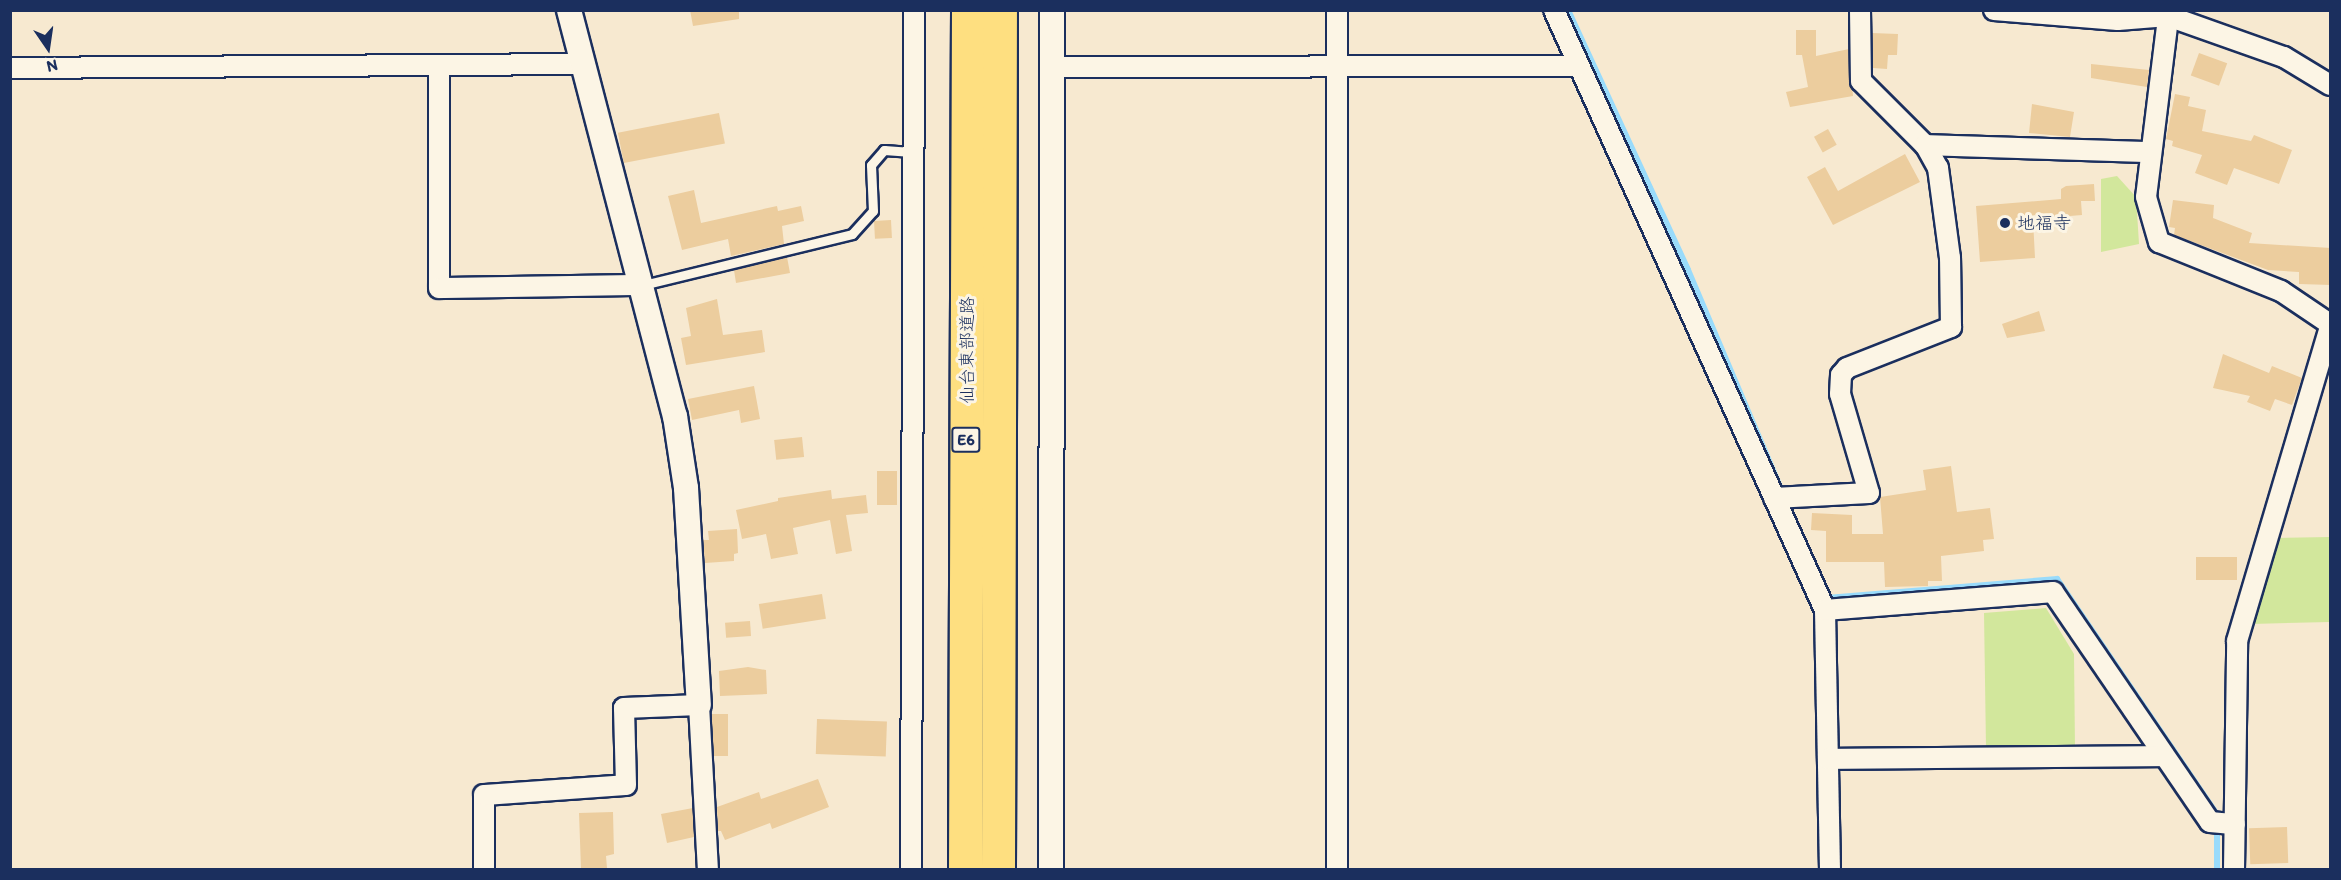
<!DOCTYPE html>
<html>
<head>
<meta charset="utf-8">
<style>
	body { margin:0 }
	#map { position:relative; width:2341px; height:880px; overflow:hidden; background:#f7e9d0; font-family:Itim,"Klee One",sans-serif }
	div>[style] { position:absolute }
	.green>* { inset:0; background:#d2e79c }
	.stream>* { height:6px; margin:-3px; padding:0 3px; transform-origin:3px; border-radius:3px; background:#99dbfb }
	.building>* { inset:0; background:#eccd9e; transform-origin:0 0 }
	.roads { filter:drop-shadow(2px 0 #1b2f5e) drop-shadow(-2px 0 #1b2f5e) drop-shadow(0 2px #1b2f5e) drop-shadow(0 -2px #1b2f5e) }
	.service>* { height:9px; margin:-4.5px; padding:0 4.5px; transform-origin:4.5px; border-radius:4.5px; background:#fcf5e5 }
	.minor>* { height:20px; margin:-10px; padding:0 10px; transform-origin:10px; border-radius:10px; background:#fcf5e5 }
	.tertiary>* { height:24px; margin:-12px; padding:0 12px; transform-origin:12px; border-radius:12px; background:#fcf5e5 }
	.motorway>* { height:33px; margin:-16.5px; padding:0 16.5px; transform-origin:16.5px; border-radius:16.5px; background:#fedf80 }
	.dots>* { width:16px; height:16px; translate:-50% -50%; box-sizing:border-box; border:3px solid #fcf5e5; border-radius:50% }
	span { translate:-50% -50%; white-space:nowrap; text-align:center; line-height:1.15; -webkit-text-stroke:6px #fcf5e5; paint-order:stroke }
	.shield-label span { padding:2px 4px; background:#fcf5e5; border:2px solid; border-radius:4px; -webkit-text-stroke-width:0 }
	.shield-label { font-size:16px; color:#1b2f5e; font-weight:700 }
	.poi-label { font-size:18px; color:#1b2f5e }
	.left { translate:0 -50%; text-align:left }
	.street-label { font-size:18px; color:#1b2f5e }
	.frame { position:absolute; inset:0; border:12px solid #1b2f5e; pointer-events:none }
	.north { position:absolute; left:18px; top:18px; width:60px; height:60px; -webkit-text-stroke:4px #fcf5e5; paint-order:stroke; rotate:167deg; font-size:16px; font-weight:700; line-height:24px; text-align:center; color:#1b2f5e }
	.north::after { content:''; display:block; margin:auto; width:21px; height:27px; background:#1b2f5e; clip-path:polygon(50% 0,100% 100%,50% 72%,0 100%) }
</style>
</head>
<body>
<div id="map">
	<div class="green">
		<i style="clip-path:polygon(2117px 176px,2136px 197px,2139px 244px,2101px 252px,2101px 179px)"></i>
		<i style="clip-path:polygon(2330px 537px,2330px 622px,2251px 624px,2277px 538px)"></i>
		<i style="clip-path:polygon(2046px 608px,2074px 654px,2075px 749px,1986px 748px,1984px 613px)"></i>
	</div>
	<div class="stream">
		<i style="left:1568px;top:10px;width:286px;rotate:65.2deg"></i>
		<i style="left:1688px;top:270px;width:238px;rotate:67deg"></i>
		<i style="left:1827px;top:594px;width:4px;rotate:76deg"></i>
		<i style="left:1828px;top:598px;width:11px;rotate:-5deg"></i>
		<i style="left:1839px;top:597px;width:219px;rotate:-4.7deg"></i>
		<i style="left:2057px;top:579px;width:284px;rotate:55.8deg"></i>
		<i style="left:2217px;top:833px;width:37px;rotate:90deg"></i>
	</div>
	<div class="building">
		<i style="clip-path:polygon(690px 10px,739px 10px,739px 19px,693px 26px)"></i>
		<i style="clip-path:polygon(1796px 30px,1816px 30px,1816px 56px,1849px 49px,1853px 96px,1790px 107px,1786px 92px,1808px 87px,1802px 55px,1796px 55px)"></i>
		<i style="clip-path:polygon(1872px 33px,1898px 34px,1897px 55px,1888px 55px,1887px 69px,1873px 68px)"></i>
		<i style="left:2199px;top:53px;width:30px;height:24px;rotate:20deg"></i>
		<i style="clip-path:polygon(2091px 64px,2149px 70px,2147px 87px,2091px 78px)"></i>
		<i style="clip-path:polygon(2175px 94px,2190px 97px,2188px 106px,2206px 110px,2202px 131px,2251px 141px,2254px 135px,2292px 150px,2279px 184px,2234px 168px,2227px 185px,2195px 173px,2202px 155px,2172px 146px,2173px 141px,2166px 139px)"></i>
		<i style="clip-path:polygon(2032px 104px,2074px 112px,2070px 137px,2029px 133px)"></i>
		<i style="left:719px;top:113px;width:31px;height:103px;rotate:79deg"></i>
		<i style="left:1828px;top:129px;width:18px;height:16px;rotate:61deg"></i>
		<i style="clip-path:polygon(1905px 154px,1920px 182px,1833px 225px,1807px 177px,1825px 167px,1838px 191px)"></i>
		<i style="clip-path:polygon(2094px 184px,2095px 201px,2081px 201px,2082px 215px,2033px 219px,2035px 258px,1980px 262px,1976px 206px,2061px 199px,2061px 189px,2066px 186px)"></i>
		<i style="clip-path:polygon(694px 190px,701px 223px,777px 206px,778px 211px,801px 206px,804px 221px,782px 226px,784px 244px,731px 256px,728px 239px,682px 250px,668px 196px)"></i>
		<i style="clip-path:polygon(2173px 200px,2214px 205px,2213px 218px,2252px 233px,2249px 243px,2331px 248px,2331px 285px,2299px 284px,2299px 272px,2268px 270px,2174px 235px,2175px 228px,2169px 227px)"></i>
		<i style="left:891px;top:220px;width:18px;height:17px;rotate:87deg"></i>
		<i style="clip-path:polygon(787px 257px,790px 273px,736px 283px,734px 270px)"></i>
		<i style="clip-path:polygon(717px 299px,723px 335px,762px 330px,765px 352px,686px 365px,681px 338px,691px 336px,686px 308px)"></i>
		<i style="clip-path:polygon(2039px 311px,2045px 331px,2007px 338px,2002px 324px)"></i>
		<i style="clip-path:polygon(2223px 354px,2269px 373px,2272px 366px,2302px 378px,2292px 405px,2275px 399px,2270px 411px,2247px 402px,2250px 396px,2213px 388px)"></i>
		<i style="clip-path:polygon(754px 386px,760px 419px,741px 423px,739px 410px,692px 420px,688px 399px)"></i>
		<i style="left:802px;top:437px;width:20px;height:28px;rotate:84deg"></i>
		<i style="clip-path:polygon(1951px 466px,1957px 512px,1990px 508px,1994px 539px,1983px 540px,1984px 551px,1941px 556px,1942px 581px,1928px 581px,1928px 586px,1885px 587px,1884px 562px,1826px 562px,1826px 531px,1811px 530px,1812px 513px,1852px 515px,1852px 534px,1883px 534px,1880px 497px,1926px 490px,1923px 470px)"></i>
		<i style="left:877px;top:471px;width:20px;height:34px"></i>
		<i style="clip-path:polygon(831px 490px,832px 499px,866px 495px,868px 513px,846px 515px,852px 551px,836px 554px,830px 520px,793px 528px,798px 554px,771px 559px,766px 534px,742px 539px,736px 510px,778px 501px,778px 498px)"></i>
		<i style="clip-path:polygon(737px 529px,738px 553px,734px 554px,734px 561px,705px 563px,703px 540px,709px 540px,708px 531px)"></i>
		<i style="left:2237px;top:557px;width:23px;height:41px;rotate:90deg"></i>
		<i style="left:822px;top:594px;width:25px;height:64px;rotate:81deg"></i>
		<i style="left:750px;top:621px;width:15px;height:25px;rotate:86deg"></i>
		<i style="clip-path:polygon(748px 667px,766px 670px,767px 694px,720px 696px,719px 671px)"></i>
		<i style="left:712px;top:714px;width:16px;height:42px"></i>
		<i style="left:817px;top:719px;width:70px;height:35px;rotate:2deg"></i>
		<i style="clip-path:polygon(818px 779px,829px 807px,772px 829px,770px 823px,725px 840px,721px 831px,718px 831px,717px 807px,759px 792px,761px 799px)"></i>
		<i style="clip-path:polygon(693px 808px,694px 837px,667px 843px,661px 814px)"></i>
		<i style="clip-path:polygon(613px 812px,614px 854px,606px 856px,607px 868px,581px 869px,579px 813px)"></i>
		<i style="left:2287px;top:827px;width:36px;height:38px;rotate:88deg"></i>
	</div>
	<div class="roads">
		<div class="service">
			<i style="left:643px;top:285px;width:215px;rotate:-13.7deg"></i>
			<i style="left:852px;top:234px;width:31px;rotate:-48deg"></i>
			<i style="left:873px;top:211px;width:46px;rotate:-92.5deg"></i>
			<i style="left:871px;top:165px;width:20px;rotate:-49deg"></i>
			<i style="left:884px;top:150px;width:31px;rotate:4deg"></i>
		</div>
		<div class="minor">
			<i style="left:1554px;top:10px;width:658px;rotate:65.69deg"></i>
			<i style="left:1825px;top:610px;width:260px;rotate:88.9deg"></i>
			<i style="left:1860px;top:10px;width:71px;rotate:89.2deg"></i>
			<i style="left:1861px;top:81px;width:91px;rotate:45deg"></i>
			<i style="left:1925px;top:145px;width:226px;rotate:1.8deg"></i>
			<i style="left:1994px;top:10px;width:124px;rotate:4.6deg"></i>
			<i style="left:2118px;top:20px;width:50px;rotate:-4.6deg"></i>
			<i style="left:2168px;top:16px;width:123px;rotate:19.5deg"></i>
			<i style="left:2284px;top:57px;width:54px;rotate:31.3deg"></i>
			<i style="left:2169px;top:10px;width:188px;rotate:97deg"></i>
			<i style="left:2146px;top:197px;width:47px;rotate:73.9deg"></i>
			<i style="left:2159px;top:242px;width:131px;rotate:21.9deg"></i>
			<i style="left:2281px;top:291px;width:59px;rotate:34deg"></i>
			<i style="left:439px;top:65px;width:223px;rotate:90deg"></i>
			<i style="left:439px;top:288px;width:201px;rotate:-0.9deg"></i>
			<i style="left:1052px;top:67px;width:527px;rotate:-0.11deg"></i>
			<i style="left:10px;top:68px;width:571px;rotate:-0.4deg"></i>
			<i style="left:1774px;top:498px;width:95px;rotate:-3deg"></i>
			<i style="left:1869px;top:493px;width:103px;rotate:-106.3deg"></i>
			<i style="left:1840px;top:394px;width:19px;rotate:-87deg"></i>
			<i style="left:1841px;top:375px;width:9px;rotate:-49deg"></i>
			<i style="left:1847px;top:368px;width:112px;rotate:-21.5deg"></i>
			<i style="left:1951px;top:327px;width:69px;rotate:-90.8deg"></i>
			<i style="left:1950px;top:258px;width:91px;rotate:-97.6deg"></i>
			<i style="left:1938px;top:168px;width:26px;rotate:-119deg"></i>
			<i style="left:1825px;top:610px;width:229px;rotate:-4.5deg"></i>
			<i style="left:2053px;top:592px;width:278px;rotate:55.7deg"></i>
			<i style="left:2210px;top:822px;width:25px;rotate:5deg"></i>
			<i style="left:1828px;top:759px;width:336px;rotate:-0.5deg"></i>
			<i style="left:484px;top:870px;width:75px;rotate:-90deg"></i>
			<i style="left:484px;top:795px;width:142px;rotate:-4deg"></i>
			<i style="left:626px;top:785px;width:77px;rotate:-91.5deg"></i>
			<i style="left:624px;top:708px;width:75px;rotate:-2.3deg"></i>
			<i style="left:699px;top:705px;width:165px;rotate:86.9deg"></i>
			<i style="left:911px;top:870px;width:860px;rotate:-89.8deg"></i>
			<i style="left:1337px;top:870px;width:860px;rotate:-90deg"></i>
			<i style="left:2234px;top:870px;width:229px;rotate:-89.2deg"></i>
			<i style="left:2237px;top:641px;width:327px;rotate:-73.5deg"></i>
		</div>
		<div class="tertiary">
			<i style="left:569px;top:10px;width:420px;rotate:75.4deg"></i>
			<i style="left:675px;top:416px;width:73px;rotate:81.3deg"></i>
			<i style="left:686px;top:488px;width:217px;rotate:86.6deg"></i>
			<i style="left:1051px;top:870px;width:860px;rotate:-89.93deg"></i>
		</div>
		<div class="motorway">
			<i style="left:965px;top:870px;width:860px;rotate:-89.8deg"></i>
			<i style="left:998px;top:870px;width:860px;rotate:-89.87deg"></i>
		</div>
	</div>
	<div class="dots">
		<i style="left:2005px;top:223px;background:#1b2f5e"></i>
	</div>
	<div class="shield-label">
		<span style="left:966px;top:440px">E6</span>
	</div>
	<div class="poi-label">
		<span class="left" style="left:2017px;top:223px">地福寺</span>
	</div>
	<div class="street-label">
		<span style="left:967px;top:350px;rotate:-90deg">仙台東部道路</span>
	</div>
	<div class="frame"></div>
	<div class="north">N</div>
</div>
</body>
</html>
